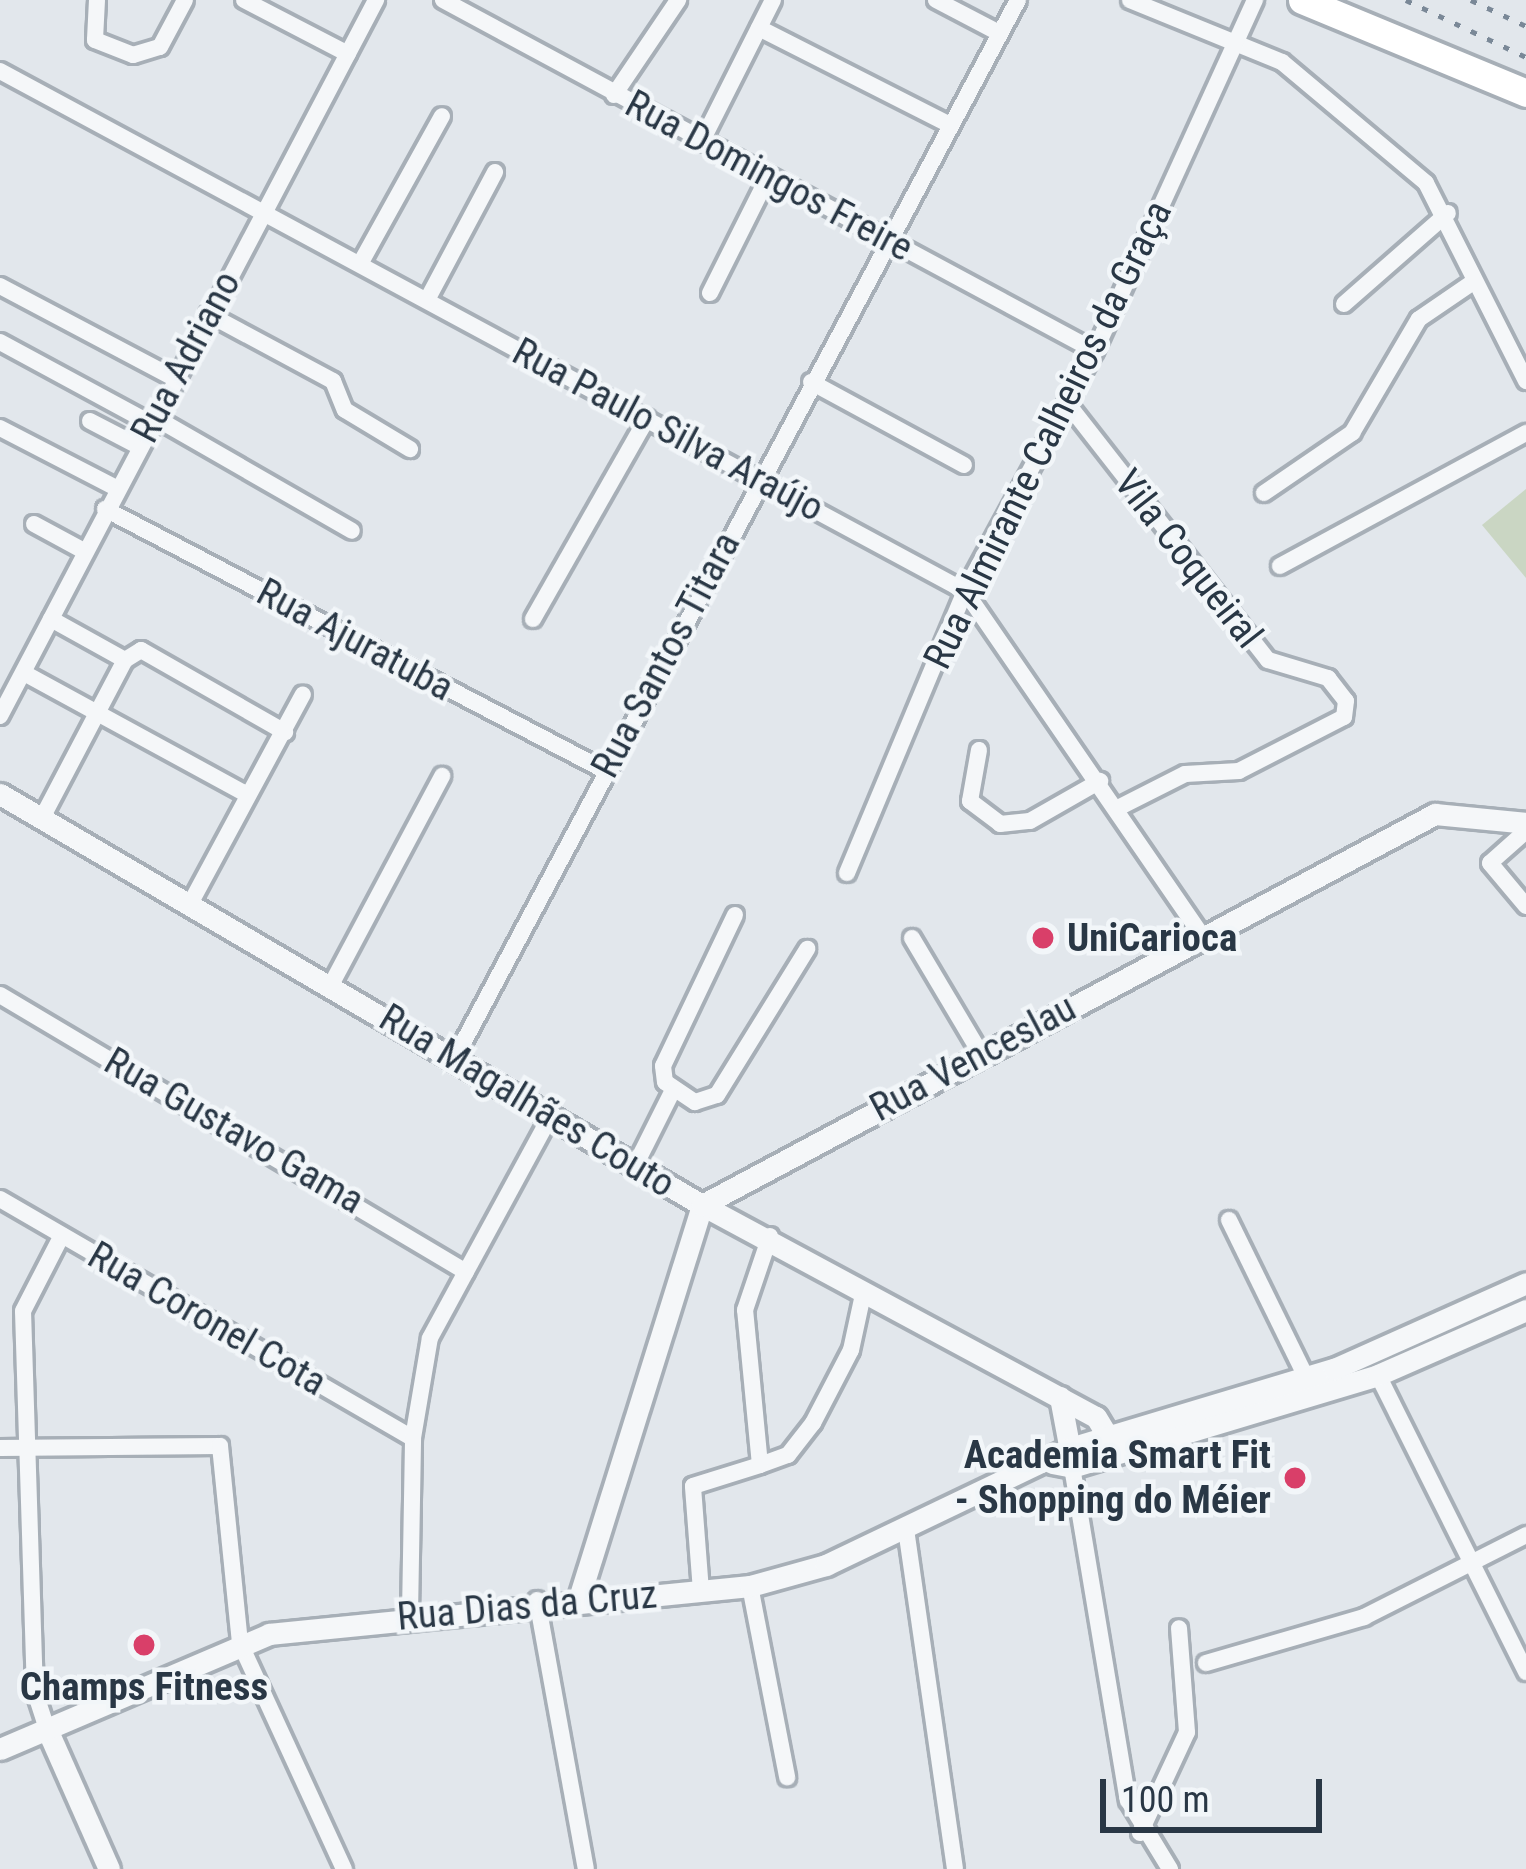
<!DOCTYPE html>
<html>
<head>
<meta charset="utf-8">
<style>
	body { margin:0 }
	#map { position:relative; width:1526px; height:1869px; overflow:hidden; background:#e2e7ec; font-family:"Roboto Condensed",sans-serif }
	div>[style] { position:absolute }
	.green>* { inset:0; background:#cad6c3 }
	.roads { filter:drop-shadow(3px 0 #a7afb7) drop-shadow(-3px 0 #a7afb7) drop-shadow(0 3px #a7afb7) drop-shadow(0 -3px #a7afb7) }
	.minor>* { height:16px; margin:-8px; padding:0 8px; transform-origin:8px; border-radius:8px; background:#f5f7f9 }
	.tertiary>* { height:21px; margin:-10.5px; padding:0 10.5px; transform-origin:10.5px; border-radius:10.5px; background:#f5f7f9 }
	.primary>* { height:27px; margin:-13.5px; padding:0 13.5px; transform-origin:13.5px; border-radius:13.5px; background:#fff }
	.rail>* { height:4.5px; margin-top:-2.25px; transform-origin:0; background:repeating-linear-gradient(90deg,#7a8897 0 6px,transparent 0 18px) }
	.dots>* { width:33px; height:33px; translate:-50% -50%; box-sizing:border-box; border:6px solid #f2f6f9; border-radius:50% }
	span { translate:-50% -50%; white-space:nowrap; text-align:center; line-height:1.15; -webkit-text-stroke:9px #f2f6f9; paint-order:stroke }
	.street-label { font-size:39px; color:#293745 }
	.poi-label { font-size:39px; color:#293745; font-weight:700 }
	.left { translate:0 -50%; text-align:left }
	.right { translate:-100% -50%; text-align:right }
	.scale { position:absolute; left:1100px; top:1779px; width:222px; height:54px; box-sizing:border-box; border:6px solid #293745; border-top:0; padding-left:15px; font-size:36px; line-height:42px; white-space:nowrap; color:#293745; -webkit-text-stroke:9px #f2f6f9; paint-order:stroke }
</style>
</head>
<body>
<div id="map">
	<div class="green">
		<i style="clip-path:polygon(1526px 489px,1526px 578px,1482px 525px)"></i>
	</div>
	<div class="roads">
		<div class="minor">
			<i style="left:97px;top:0;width:40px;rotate:92.9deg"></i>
			<i style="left:95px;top:40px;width:41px;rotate:21.5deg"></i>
			<i style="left:133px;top:55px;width:28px;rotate:-17deg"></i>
			<i style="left:160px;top:47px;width:53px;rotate:-62deg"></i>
			<i style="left:244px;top:0;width:117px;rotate:27.4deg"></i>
			<i style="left:443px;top:0;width:740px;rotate:28.3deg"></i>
			<i style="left:936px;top:0;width:71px;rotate:27.6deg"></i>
			<i style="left:1130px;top:0;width:164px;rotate:22.2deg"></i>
			<i style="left:1282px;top:62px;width:188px;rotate:40deg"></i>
			<i style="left:1426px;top:183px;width:222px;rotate:63.2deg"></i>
			<i style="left:759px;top:28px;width:214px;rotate:26.9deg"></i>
			<i style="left:0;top:71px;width:1096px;rotate:28.32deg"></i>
			<i style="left:965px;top:591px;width:420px;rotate:55.5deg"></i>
			<i style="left:614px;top:95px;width:115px;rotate:-56deg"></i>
			<i style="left:701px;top:143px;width:160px;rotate:-63.3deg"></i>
			<i style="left:360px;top:264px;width:169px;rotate:-61deg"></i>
			<i style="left:0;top:286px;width:197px;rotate:27.9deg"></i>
			<i style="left:710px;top:293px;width:130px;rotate:-63.4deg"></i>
			<i style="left:427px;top:300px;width:145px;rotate:-62deg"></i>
			<i style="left:1344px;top:304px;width:138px;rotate:-41.2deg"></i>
			<i style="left:208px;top:314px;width:142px;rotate:28.2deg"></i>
			<i style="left:333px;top:381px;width:31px;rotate:68deg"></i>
			<i style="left:345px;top:410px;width:76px;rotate:31deg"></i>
			<i style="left:0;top:342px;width:170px;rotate:28.4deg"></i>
			<i style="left:811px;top:382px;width:174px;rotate:28.5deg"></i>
			<i style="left:1067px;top:403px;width:326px;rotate:52deg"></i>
			<i style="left:1268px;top:660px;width:63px;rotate:16.7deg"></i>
			<i style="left:1328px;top:678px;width:29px;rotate:52deg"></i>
			<i style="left:1346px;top:701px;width:16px;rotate:97deg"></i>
			<i style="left:1344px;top:717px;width:118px;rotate:152.8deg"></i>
			<i style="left:1239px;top:771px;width:54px;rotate:176.8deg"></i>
			<i style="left:1185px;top:774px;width:75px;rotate:153.1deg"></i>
			<i style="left:154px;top:417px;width:228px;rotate:29.9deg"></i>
			<i style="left:90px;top:421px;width:54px;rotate:27.5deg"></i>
			<i style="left:0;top:428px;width:131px;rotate:27.3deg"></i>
			<i style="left:1264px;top:493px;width:107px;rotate:-34.3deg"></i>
			<i style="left:1352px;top:433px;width:132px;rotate:-59.6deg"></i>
			<i style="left:1419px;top:319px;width:65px;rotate:-34.4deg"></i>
			<i style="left:105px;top:509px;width:565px;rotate:27.61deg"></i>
			<i style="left:34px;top:524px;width:57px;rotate:28.4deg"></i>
			<i style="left:1280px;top:566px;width:280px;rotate:-28.4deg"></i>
			<i style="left:51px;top:619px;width:85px;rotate:29deg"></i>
			<i style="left:125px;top:660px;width:19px;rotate:-32deg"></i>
			<i style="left:141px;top:650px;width:166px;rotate:29.7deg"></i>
			<i style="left:533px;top:619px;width:231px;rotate:-60.4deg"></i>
			<i style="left:24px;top:673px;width:255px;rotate:28.6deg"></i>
			<i style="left:0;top:716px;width:809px;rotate:-62.29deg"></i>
			<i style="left:979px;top:750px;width:52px;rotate:100deg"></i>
			<i style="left:970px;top:801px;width:38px;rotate:37deg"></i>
			<i style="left:1000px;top:824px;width:30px;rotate:-6deg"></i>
			<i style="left:1030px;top:821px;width:81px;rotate:-29.7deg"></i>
			<i style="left:42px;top:818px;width:178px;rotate:-62.3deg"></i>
			<i style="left:1526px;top:831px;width:48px;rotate:138.4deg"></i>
			<i style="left:1490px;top:863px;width:56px;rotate:50.1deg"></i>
			<i style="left:847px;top:873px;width:306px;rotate:-67.3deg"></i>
			<i style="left:965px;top:591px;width:273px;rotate:-61.6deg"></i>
			<i style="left:1095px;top:351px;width:386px;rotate:-65.5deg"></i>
			<i style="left:190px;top:904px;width:238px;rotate:-61.7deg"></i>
			<i style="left:735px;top:915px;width:167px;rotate:115.5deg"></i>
			<i style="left:663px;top:1066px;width:16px;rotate:83deg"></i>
			<i style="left:665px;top:1082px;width:36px;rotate:34deg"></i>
			<i style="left:695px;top:1102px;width:23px;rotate:-18deg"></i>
			<i style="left:717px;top:1095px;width:172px;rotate:-58.3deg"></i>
			<i style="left:912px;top:938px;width:135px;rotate:59.3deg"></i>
			<i style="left:331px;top:985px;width:237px;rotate:-62deg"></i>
			<i style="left:0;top:995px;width:542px;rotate:30.73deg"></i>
			<i style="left:455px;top:1058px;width:1198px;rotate:-61.98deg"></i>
			<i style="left:636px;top:1164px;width:83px;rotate:-63.4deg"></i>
			<i style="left:0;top:1199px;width:477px;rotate:30.1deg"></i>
			<i style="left:1229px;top:1220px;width:175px;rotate:63.9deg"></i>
			<i style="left:1378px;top:1375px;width:332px;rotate:63.5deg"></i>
			<i style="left:0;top:1448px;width:220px;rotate:-0.5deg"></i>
			<i style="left:220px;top:1446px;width:198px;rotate:84.2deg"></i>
			<i style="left:240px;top:1643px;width:249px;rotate:65.3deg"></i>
			<i style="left:760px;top:1465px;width:30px;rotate:-20deg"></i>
			<i style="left:788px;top:1455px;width:41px;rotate:-52deg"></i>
			<i style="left:813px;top:1423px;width:82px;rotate:-62.5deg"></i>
			<i style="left:851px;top:1350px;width:61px;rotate:-77.8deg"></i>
			<i style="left:1072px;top:1467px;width:338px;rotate:80.5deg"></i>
			<i style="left:1128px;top:1800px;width:81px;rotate:58.7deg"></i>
			<i style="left:907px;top:1536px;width:336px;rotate:81.8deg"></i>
			<i style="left:750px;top:1586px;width:195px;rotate:79deg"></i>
			<i style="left:701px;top:1591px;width:105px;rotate:-94.4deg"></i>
			<i style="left:693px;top:1486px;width:70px;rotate:-17.4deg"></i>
			<i style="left:760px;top:1465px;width:156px;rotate:-95.5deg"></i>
			<i style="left:745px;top:1310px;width:78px;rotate:-71.3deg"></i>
			<i style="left:537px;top:1600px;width:273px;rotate:79.7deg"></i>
			<i style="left:410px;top:1614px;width:176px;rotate:-89deg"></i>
			<i style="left:413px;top:1438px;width:101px;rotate:-80.4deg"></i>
			<i style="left:430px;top:1338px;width:254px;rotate:-61.5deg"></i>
			<i style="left:1206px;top:1663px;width:165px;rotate:-16.2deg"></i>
			<i style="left:1364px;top:1617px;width:182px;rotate:-26.8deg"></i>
			<i style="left:47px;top:1729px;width:38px;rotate:-108deg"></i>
			<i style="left:35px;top:1693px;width:382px;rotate:-91.8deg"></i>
			<i style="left:23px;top:1311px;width:85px;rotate:-62.8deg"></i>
			<i style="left:1140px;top:1833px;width:111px;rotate:-65deg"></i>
			<i style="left:1187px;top:1732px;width:104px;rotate:-94.4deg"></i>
		</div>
		<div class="tertiary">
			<i style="left:0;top:794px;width:813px;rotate:30.35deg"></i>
			<i style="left:702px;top:1205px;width:447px;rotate:28.3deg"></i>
			<i style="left:1096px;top:1417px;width:21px;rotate:59deg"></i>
			<i style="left:1060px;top:1397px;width:65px;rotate:79.4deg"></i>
			<i style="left:1052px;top:1463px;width:20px;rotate:11deg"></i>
			<i style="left:1072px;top:1467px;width:320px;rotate:-16.7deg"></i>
			<i style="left:1378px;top:1375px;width:162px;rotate:-23.7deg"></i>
			<i style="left:579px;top:1598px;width:412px;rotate:-72.6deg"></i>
			<i style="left:702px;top:1205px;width:831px;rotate:-28.08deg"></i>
			<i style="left:1435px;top:814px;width:91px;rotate:5.6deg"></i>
			<i style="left:47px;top:1729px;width:153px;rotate:66.1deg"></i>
			<i style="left:0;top:1749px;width:293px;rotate:-23.1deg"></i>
			<i style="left:269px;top:1634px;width:483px;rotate:-5.7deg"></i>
			<i style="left:750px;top:1586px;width:79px;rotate:-15.4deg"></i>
			<i style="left:826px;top:1565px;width:271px;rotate:-25.6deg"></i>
			<i style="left:1070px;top:1448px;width:276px;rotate:-16.7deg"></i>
			<i style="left:1334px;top:1369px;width:210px;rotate:-24.1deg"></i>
		</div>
		<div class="primary">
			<i style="left:1302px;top:0;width:243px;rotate:22.5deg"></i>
		</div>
	</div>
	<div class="rail">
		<i style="left:1406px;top:0;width:133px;rotate:25.4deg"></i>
		<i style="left:1471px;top:0;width:61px;rotate:25.3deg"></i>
	</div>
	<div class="dots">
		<i style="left:1043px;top:938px;background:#d93f69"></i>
		<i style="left:1295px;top:1478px;background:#d93f69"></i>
		<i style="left:144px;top:1645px;background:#d93f69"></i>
	</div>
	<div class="street-label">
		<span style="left:769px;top:176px;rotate:28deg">Rua Domingos Freire</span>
		<span style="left:186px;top:357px;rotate:-62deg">Rua Adriano</span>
		<span style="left:668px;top:430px;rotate:28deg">Rua Paulo Silva Araújo</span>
		<span style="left:1048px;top:435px;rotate:-64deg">Rua Almirante Calheiros da Graça</span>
		<span style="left:1188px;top:559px;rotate:52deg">Vila Coqueiral</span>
		<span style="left:355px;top:640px;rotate:28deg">Rua Ajuratuba</span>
		<span style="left:666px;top:655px;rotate:-62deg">Rua Santos Titara</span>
		<span style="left:973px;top:1058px;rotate:-28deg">Rua Venceslau</span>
		<span style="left:527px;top:1101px;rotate:31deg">Rua Magalhães Couto</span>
		<span style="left:234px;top:1131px;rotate:30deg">Rua Gustavo Gama</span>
		<span style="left:207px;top:1319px;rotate:30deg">Rua Coronel Cota</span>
		<span style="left:527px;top:1606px;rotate:-5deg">Rua Dias da Cruz</span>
	</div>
	<div class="poi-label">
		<span class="left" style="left:1067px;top:938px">UniCarioca</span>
		<span class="right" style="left:1271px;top:1478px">Academia Smart Fit<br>- Shopping do Méier</span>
		<span style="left:144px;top:1687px">Champs Fitness</span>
	</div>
	<div class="scale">100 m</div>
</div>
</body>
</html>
